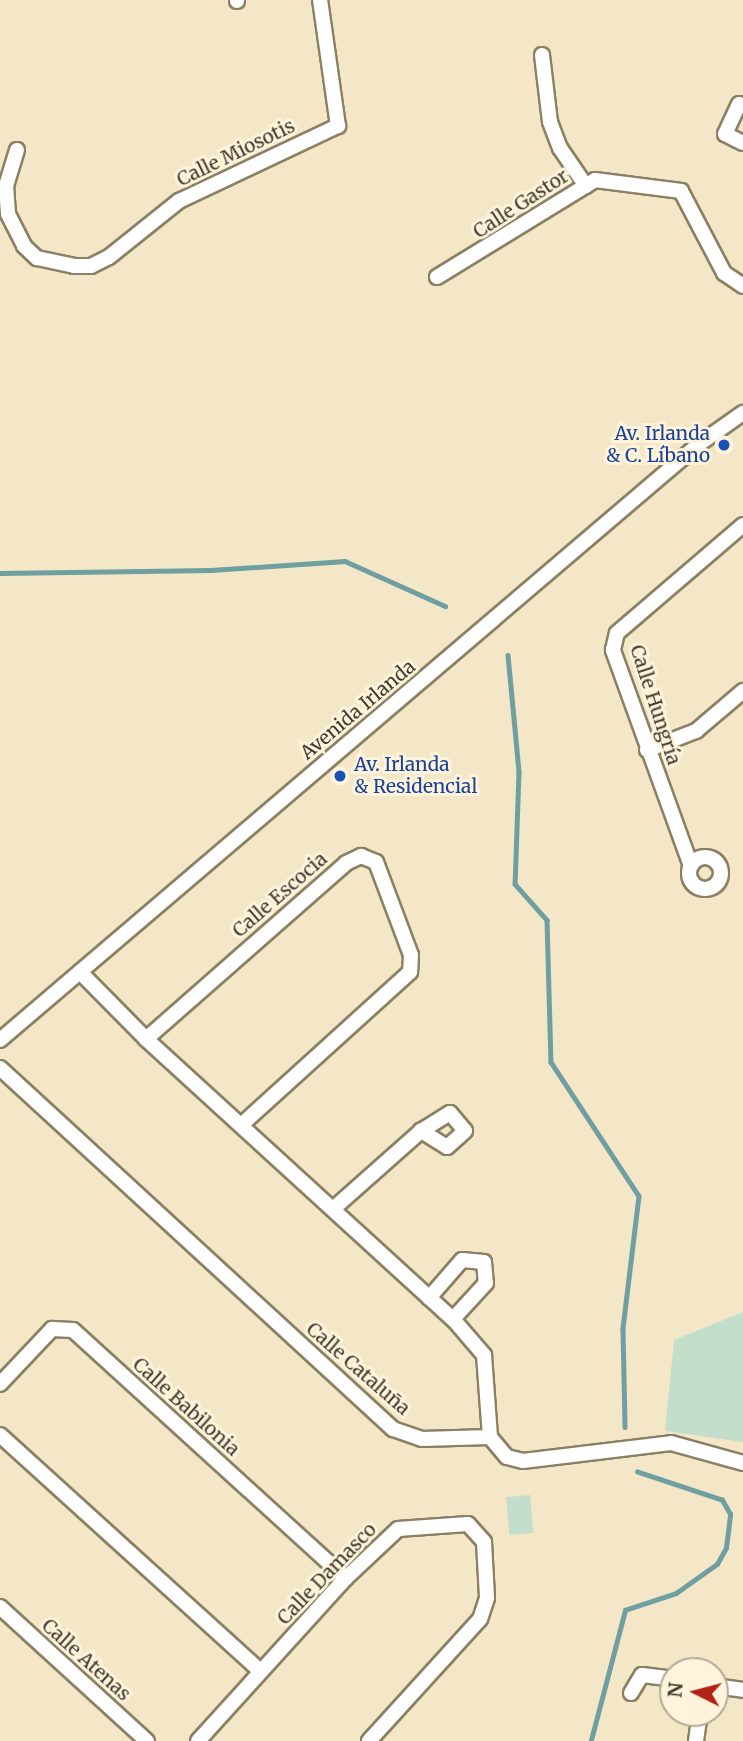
<!DOCTYPE html>
<html>
<head>
<meta charset="utf-8">
<style>
	body { margin:0 }
	#map { position:relative; width:743px; height:1741px; overflow:hidden; background:#f4e7c8; font-family:Merriweather,serif }
	div>[style] { position:absolute }
	.green>* { inset:0; background:#c3deca; transform-origin:0 0 }
	.stream>* { height:4.5px; margin:-2.25px; padding:0 2.25px; transform-origin:2.25px; border-radius:2.25px; background:#6f9fa0 }
	.roads { filter:drop-shadow(2px 0 #8c8064) drop-shadow(-2px 0 #8c8064) drop-shadow(0 2px #8c8064) drop-shadow(0 -2px #8c8064) }
	.minor>* { height:14px; margin:-7px; padding:0 7px; transform-origin:7px; border-radius:7px; background:#fff }
	.minor>.ring { margin:-7px; padding:0; box-sizing:content-box; background:none; border:14px solid #fff; border-radius:50% }
	.dots>* { width:19px; height:19px; translate:-50% -50%; box-sizing:border-box; border:4px solid #fff4db; border-radius:50% }
	span { translate:-50% -50%; white-space:nowrap; text-align:center; line-height:1.15; -webkit-text-stroke:6px #fff4db; paint-order:stroke }
	.street-label { font-size:19px; color:#403b2f }
	.transit-label { font-size:19px; color:#164399 }
	.right { translate:-100% -50%; text-align:right }
	.left { translate:0 -50%; text-align:left }
	.north { position:absolute; left:659px; top:1657px; width:70px; height:70px; box-sizing:border-box; background:#fff4db; border:2px solid #b3aa96; border-radius:50%; rotate:276deg; font-size:19px; font-weight:700; line-height:28px; text-align:center; color:#403b2f }
	.north::after { content:''; display:block; margin:auto; width:24px; height:32px; background:#b02214; clip-path:polygon(50% 0,100% 100%,50% 72%,0 100%) }
</style>
</head>
<body>
<div id="map">
	<div class="green">
		<i style="clip-path:polygon(743px 1312px,743px 1442px,665px 1431px,674px 1340px)"></i>
		<i style="left:530px;top:1495px;width:38px;height:24px;rotate:85deg"></i>
	</div>
	<div class="stream">
		<i style="left:0;top:573px;width:211px;rotate:-0.8deg"></i>
		<i style="left:211px;top:570px;width:134px;rotate:-3.8deg"></i>
		<i style="left:345px;top:561px;width:110px;rotate:24.2deg"></i>
		<i style="left:508px;top:655px;width:118px;rotate:84.6deg"></i>
		<i style="left:519px;top:772px;width:112px;rotate:92deg"></i>
		<i style="left:515px;top:884px;width:48px;rotate:48.4deg"></i>
		<i style="left:547px;top:920px;width:142px;rotate:88.4deg"></i>
		<i style="left:551px;top:1062px;width:160px;rotate:56.7deg"></i>
		<i style="left:639px;top:1196px;width:134px;rotate:96.9deg"></i>
		<i style="left:623px;top:1329px;width:98px;rotate:88.8deg"></i>
		<i style="left:591px;top:1740px;width:134px;rotate:-75.3deg"></i>
		<i style="left:625px;top:1610px;width:54px;rotate:-18.4deg"></i>
		<i style="left:676px;top:1593px;width:50px;rotate:-35.3deg"></i>
		<i style="left:717px;top:1564px;width:18px;rotate:-61deg"></i>
		<i style="left:726px;top:1548px;width:34px;rotate:-83deg"></i>
		<i style="left:730px;top:1514px;width:16px;rotate:-120deg"></i>
		<i style="left:722px;top:1500px;width:89px;rotate:-161.6deg"></i>
	</div>
	<div class="roads">
		<div class="minor">
			<i style="left:237px;top:0;width:1px;rotate:90deg"></i>
			<i style="left:542px;top:55px;width:67px;rotate:83.2deg"></i>
			<i style="left:550px;top:122px;width:28px;rotate:69deg"></i>
			<i style="left:560px;top:148px;width:46px;rotate:55.6deg"></i>
			<i style="left:743px;top:106px;width:4px;rotate:-153deg"></i>
			<i style="left:739px;top:104px;width:33px;rotate:115deg"></i>
			<i style="left:725px;top:134px;width:20px;rotate:27deg"></i>
			<i style="left:17px;top:150px;width:37px;rotate:107deg"></i>
			<i style="left:6px;top:185px;width:29px;rotate:86deg"></i>
			<i style="left:8px;top:214px;width:36px;rotate:63deg"></i>
			<i style="left:24px;top:246px;width:18px;rotate:43deg"></i>
			<i style="left:37px;top:258px;width:38px;rotate:12deg"></i>
			<i style="left:74px;top:266px;width:17px"></i>
			<i style="left:91px;top:266px;width:20px;rotate:-27deg"></i>
			<i style="left:109px;top:257px;width:90px;rotate:-38.7deg"></i>
			<i style="left:179px;top:201px;width:176px;rotate:-25.3deg"></i>
			<i style="left:338px;top:126px;width:127px;rotate:-98.1deg"></i>
			<i style="left:437px;top:277px;width:185px;rotate:-31.5deg"></i>
			<i style="left:595px;top:180px;width:87px;rotate:7.3deg"></i>
			<i style="left:681px;top:191px;width:93px;rotate:62.3deg"></i>
			<i style="left:724px;top:273px;width:23px;rotate:34deg"></i>
			<i style="left:647px;top:750px;width:53px;rotate:-21.2deg"></i>
			<i style="left:696px;top:731px;width:62px;rotate:-40.4deg"></i>
			<i class="ring" style="left:689px;top:857px;width:18px;height:18px"></i>
			<i style="left:691px;top:866px;width:230px;rotate:-109.9deg"></i>
			<i style="left:613px;top:650px;width:17px;rotate:-77deg"></i>
			<i style="left:617px;top:633px;width:166px;rotate:-40.6deg"></i>
			<i style="left:80px;top:972px;width:94px;rotate:45.4deg"></i>
			<i style="left:146px;top:1039px;width:416px;rotate:42.4deg"></i>
			<i style="left:453px;top:1319px;width:48px;rotate:49.3deg"></i>
			<i style="left:484px;top:1355px;width:82px;rotate:85.8deg"></i>
			<i style="left:146px;top:1039px;width:266px;rotate:-41.3deg"></i>
			<i style="left:346px;top:863px;width:17px;rotate:-25deg"></i>
			<i style="left:361px;top:856px;width:16px;rotate:22deg"></i>
			<i style="left:376px;top:862px;width:99px;rotate:69.4deg"></i>
			<i style="left:411px;top:955px;width:17px;rotate:93deg"></i>
			<i style="left:410px;top:972px;width:228px;rotate:137.8deg"></i>
			<i style="left:0;top:1040px;width:919px;rotate:-40.45deg"></i>
			<i style="left:699px;top:444px;width:54px;rotate:-35.2deg"></i>
			<i style="left:0;top:1068px;width:534px;rotate:42.57deg"></i>
			<i style="left:393px;top:1429px;width:31px;rotate:19deg"></i>
			<i style="left:422px;top:1439px;width:68px;rotate:-1.7deg"></i>
			<i style="left:333px;top:1209px;width:118px;rotate:-41.6deg"></i>
			<i style="left:421px;top:1131px;width:34px;rotate:-32deg"></i>
			<i style="left:450px;top:1113px;width:23px;rotate:50deg"></i>
			<i style="left:465px;top:1131px;width:24px;rotate:138deg"></i>
			<i style="left:447px;top:1147px;width:31px;rotate:-148deg"></i>
			<i style="left:429px;top:1298px;width:50px;rotate:-49deg"></i>
			<i style="left:462px;top:1260px;width:22px;rotate:5deg"></i>
			<i style="left:484px;top:1262px;width:21px;rotate:85deg"></i>
			<i style="left:486px;top:1283px;width:49px;rotate:132.5deg"></i>
			<i style="left:0;top:1384px;width:76px;rotate:-46.6deg"></i>
			<i style="left:52px;top:1329px;width:21px;rotate:3deg"></i>
			<i style="left:73px;top:1330px;width:369px;rotate:42.3deg"></i>
			<i style="left:0;top:1435px;width:351px;rotate:42.2deg"></i>
			<i style="left:490px;top:1437px;width:26px;rotate:50deg"></i>
			<i style="left:507px;top:1457px;width:16px;rotate:14deg"></i>
			<i style="left:523px;top:1461px;width:149px;rotate:-6.9deg"></i>
			<i style="left:671px;top:1443px;width:75px;rotate:15.5deg"></i>
			<i style="left:0;top:1607px;width:199px;rotate:42.4deg"></i>
			<i style="left:715px;top:1686px;width:28px;rotate:8deg"></i>
			<i style="left:631px;top:1693px;width:21px;rotate:-59deg"></i>
			<i style="left:642px;top:1675px;width:31px;rotate:7deg"></i>
			<i style="left:198px;top:1741px;width:220px;rotate:-47.8deg"></i>
			<i style="left:346px;top:1578px;width:71px;rotate:-43.3deg"></i>
			<i style="left:398px;top:1529px;width:70px;rotate:-4.1deg"></i>
			<i style="left:468px;top:1524px;width:24px;rotate:48deg"></i>
			<i style="left:484px;top:1542px;width:56px;rotate:86.9deg"></i>
			<i style="left:487px;top:1598px;width:22px;rotate:108deg"></i>
			<i style="left:480px;top:1619px;width:165px;rotate:132.3deg"></i>
			<i style="left:696px;top:1741px;width:28px;rotate:-82deg"></i>
		</div>
	</div>
	<div class="dots">
		<i style="left:724px;top:445px;background:#1a4fb4"></i>
		<i style="left:340px;top:776px;background:#1a4fb4"></i>
	</div>
	<div class="street-label">
		<span style="left:236px;top:153px;rotate:-26deg">Calle Miosotis</span>
		<span style="left:521px;top:204px;rotate:-33deg">Calle Gastor</span>
		<span style="left:655px;top:705px;rotate:72deg">Calle Hungría</span>
		<span style="left:358px;top:710px;rotate:-40deg">Avenida Irlanda</span>
		<span style="left:280px;top:895px;rotate:-41deg">Calle Escocia</span>
		<span style="left:358px;top:1369px;rotate:41deg">Calle Cataluña</span>
		<span style="left:186px;top:1407px;rotate:42deg">Calle Babilonia</span>
		<span style="left:327px;top:1574px;rotate:-46deg">Calle Damasco</span>
		<span style="left:86px;top:1660px;rotate:42deg">Calle Atenas</span>
	</div>
	<div class="transit-label">
		<span class="right" style="left:710px;top:445px">Av. Irlanda<br>&amp; C. Líbano</span>
		<span class="left" style="left:354px;top:776px">Av. Irlanda<br>&amp; Residencial</span>
	</div>
	<div class="north">N</div>
</div>
</body>
</html>
